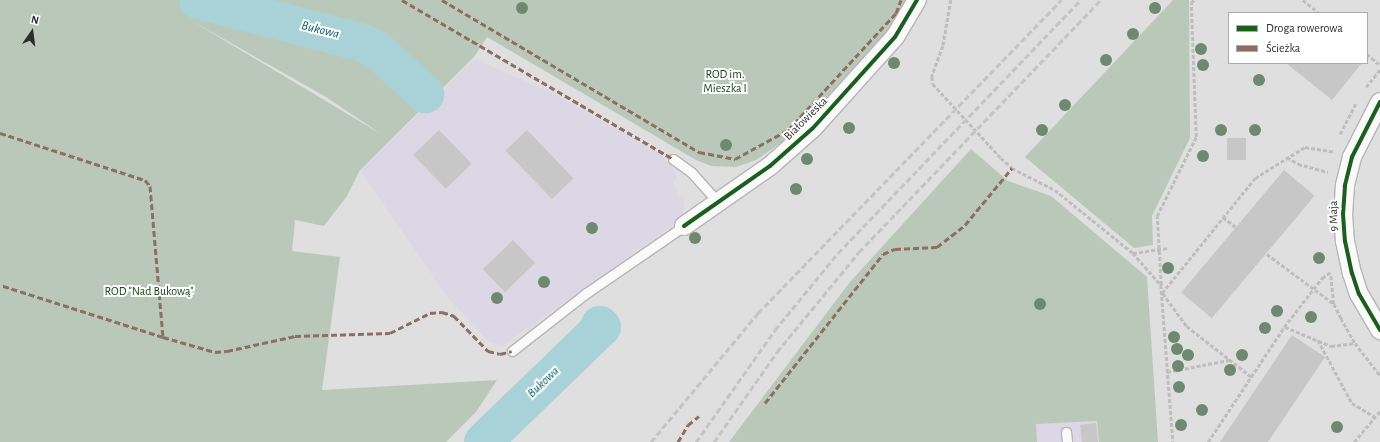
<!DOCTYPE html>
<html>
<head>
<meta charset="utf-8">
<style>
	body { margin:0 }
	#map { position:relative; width:1380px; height:442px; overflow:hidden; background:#dfdfe0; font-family:"Alegreya Sans",sans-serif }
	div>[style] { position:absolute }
	.industrial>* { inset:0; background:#dcd7e4 }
	.green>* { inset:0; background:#bac8ba }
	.river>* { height:38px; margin:-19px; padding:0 19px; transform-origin:19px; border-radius:19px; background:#a8d2d8 }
	.building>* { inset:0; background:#c7c7c7; transform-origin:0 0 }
	.path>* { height:2.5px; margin-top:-1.25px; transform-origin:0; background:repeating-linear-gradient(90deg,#bebebf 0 4px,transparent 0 6px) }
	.roads { filter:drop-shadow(1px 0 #b6b6b7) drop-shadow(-1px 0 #b6b6b7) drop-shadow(0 1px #b6b6b7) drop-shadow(0 -1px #b6b6b7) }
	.lane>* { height:9px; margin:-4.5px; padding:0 4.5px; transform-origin:4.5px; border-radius:4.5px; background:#fafafa }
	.street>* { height:18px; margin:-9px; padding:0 9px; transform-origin:9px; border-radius:9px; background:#fafafa }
	.rail>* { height:3px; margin-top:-1.5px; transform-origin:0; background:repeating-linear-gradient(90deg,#c4c4c5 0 6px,transparent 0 9px) }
	.quiet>* { height:3px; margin-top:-1.5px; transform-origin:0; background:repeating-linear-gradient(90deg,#8d6e63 0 6px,transparent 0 9px) }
	.cycleway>* { height:4px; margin:-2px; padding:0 2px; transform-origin:2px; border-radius:2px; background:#1b5e20 }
	.trees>* { width:12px; height:12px; margin:-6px; border-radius:50%; background:#6f8970 }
	span { translate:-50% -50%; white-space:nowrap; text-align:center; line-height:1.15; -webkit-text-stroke:4px #fff; paint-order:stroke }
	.park-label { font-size:12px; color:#144314 }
	.street-label { font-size:12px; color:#2d2d2e }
	.water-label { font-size:13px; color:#005a62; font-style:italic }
	.legend { position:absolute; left:1228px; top:12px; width:140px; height:52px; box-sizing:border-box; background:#fff; border:1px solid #ababab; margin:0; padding:5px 7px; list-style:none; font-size:12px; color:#2d2d2e }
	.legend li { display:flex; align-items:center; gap:8px; height:20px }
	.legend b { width:20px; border:1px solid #ababab }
	.north { position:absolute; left:12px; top:12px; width:40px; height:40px; -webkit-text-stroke:3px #fff; paint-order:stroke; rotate:14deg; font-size:11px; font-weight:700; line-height:16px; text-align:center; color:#2d2d2e }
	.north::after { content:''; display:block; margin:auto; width:14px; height:18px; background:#2d2d2e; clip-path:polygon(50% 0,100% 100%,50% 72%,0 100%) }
</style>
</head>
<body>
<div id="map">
	<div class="industrial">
		<i style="clip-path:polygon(475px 59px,557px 95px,658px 153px,671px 164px,677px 177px,673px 182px,678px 196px,685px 198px,683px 214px,679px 221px,504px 345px,490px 343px,448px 298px,360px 170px)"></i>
		<i style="clip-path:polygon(1098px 421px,1099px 442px,1037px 442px,1036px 424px)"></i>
	</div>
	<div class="green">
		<i style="clip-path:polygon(evenodd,0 0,909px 0,889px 34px,792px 135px,756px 160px,736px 167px,711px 166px,696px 160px,487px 37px,474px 57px,360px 170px,347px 196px,324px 226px,295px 220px,292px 251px,340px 257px,322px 390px,497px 380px,476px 412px,446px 442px,0 442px,0 0,192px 21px,326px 97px,381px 134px,192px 21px)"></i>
		<i style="clip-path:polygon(1173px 0,1189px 0,1190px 138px,1152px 216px,1153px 245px,1134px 248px,1025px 157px)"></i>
		<i style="clip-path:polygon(971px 149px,1008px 181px,1051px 196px,1147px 277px,1158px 442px,1099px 442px,1097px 421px,1036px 424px,1037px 442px,729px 442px,850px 282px)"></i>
	</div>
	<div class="river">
		<i style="left:198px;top:0;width:167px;rotate:14.5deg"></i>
		<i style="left:360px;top:42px;width:17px;rotate:24deg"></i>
		<i style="left:376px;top:49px;width:67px;rotate:42.6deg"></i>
		<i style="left:483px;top:442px;width:165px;rotate:-44deg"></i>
		<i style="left:602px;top:327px;width:3px;rotate:-135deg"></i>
	</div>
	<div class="building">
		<i style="clip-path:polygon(1286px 63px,1362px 63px,1332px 100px)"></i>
		<i style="left:439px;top:130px;width:47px;height:36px;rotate:46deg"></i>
		<i style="left:527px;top:130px;width:67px;height:30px;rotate:46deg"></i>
		<i style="left:1227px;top:138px;width:19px;height:22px"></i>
		<i style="left:1284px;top:170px;width:40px;height:160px;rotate:40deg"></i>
		<i style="left:513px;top:240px;width:32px;height:42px;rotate:46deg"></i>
		<i style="clip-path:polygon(1292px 335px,1325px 357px,1268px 442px,1220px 442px)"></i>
		<i style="left:1096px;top:423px;width:19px;height:16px;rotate:84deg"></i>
	</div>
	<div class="path">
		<i style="left:951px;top:0;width:47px;rotate:99.9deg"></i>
		<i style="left:943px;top:46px;width:33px;rotate:110deg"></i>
		<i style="left:932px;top:77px;width:7px;rotate:82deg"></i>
		<i style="left:933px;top:84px;width:100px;rotate:47.4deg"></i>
		<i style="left:1001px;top:158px;width:15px;rotate:42deg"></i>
		<i style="left:1012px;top:168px;width:48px;rotate:27.1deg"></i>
		<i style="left:1055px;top:190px;width:100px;rotate:38.9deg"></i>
		<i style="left:1133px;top:253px;width:43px;rotate:48.8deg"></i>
		<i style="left:1161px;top:285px;width:157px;rotate:85.6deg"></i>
		<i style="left:1303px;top:0;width:21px;rotate:39deg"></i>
		<i style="left:1367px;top:54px;width:17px;rotate:40deg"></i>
		<i style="left:1366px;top:87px;width:22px;rotate:-51deg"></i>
		<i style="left:1340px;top:134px;width:34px;rotate:-63deg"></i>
		<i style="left:1287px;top:157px;width:13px;rotate:32deg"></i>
		<i style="left:1298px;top:164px;width:31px;rotate:15deg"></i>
		<i style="left:1223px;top:217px;width:16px;rotate:38deg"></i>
		<i style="left:1133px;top:253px;width:35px;rotate:-8deg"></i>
		<i style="left:1267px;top:254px;width:84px;rotate:36.7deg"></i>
		<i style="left:1331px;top:276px;width:28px;rotate:84deg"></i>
		<i style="left:1334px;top:304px;width:16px;rotate:63deg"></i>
		<i style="left:1341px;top:318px;width:29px;rotate:61deg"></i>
		<i style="left:1355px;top:343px;width:41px;rotate:52deg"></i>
		<i style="left:1161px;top:285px;width:69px;rotate:-93.3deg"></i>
		<i style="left:1157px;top:216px;width:88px;rotate:-63.7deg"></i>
		<i style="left:1196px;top:137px;width:134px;rotate:-92.1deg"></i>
		<i style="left:1191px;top:3px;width:4px;rotate:-45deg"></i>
		<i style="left:1285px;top:327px;width:50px;rotate:22.4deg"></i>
		<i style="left:1331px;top:346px;width:24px;rotate:-7deg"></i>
		<i style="left:1318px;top:340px;width:72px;rotate:61.6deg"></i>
		<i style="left:1352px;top:403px;width:27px;rotate:31deg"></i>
		<i style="left:1167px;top:372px;width:63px;rotate:-11deg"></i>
		<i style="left:1251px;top:377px;width:83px;rotate:-141.9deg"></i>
		<i style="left:1186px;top:326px;width:41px;rotate:-126deg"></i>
		<i style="left:1162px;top:293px;width:148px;rotate:-51deg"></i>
		<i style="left:1255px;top:178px;width:59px;rotate:-31.8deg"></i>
		<i style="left:1305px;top:147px;width:30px;rotate:9deg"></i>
		<i style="left:1208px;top:442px;width:138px;rotate:-56.5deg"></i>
		<i style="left:1284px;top:327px;width:62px;rotate:-52.2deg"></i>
		<i style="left:1322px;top:278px;width:12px;rotate:-35deg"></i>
		<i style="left:1354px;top:442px;width:40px;rotate:-50deg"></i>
	</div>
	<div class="roads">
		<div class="lane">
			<i style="left:673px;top:159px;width:22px;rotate:36deg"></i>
			<i style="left:691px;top:172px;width:40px;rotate:48deg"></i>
			<i style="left:512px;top:351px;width:93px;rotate:-38deg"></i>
			<i style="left:585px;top:294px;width:120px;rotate:-34.5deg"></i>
			<i style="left:1066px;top:432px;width:10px;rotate:84deg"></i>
		</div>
		<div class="street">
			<i style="left:1380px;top:102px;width:62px;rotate:117deg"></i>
			<i style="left:1352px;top:157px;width:30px;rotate:104deg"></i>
			<i style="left:1345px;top:186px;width:28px;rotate:94deg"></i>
			<i style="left:1343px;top:214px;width:27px;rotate:86deg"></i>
			<i style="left:1345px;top:241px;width:33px;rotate:78deg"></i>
			<i style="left:1352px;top:273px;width:22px;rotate:72deg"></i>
			<i style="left:1359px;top:294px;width:42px;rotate:59.7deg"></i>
			<i style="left:684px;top:226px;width:105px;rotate:-34.9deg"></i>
			<i style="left:770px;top:166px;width:57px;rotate:-41.5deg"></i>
			<i style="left:813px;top:128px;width:122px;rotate:-48deg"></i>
			<i style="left:895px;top:37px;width:43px;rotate:-59.3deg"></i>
		</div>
	</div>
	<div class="rail">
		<i style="left:651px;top:442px;width:168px;rotate:-50.3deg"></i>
		<i style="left:758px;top:313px;width:436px;rotate:-45.9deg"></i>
		<i style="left:696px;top:442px;width:137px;rotate:-54.8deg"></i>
		<i style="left:775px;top:330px;width:99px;rotate:-50.7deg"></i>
		<i style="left:838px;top:253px;width:351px;rotate:-46.2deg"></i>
		<i style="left:714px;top:442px;width:110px;rotate:-55deg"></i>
		<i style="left:777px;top:352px;width:129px;rotate:-50.6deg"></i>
		<i style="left:859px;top:252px;width:349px;rotate:-46.2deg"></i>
	</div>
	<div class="quiet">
		<i style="left:402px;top:0;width:314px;rotate:30.4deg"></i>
		<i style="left:442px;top:0;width:299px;rotate:30.6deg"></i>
		<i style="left:699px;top:152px;width:37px;rotate:11deg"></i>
		<i style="left:735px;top:159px;width:60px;rotate:-28.7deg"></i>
		<i style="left:788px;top:130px;width:159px;rotate:-47.3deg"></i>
		<i style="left:896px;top:13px;width:14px;rotate:-69deg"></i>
		<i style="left:0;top:133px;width:152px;rotate:18deg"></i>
		<i style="left:145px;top:180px;width:8px;rotate:50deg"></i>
		<i style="left:150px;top:186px;width:152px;rotate:85.1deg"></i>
		<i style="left:163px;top:337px;width:171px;rotate:-162.3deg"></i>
		<i style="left:163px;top:337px;width:54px;rotate:16.1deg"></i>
		<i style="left:215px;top:352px;width:12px;rotate:-5deg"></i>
		<i style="left:227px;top:351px;width:70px;rotate:-12.4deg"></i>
		<i style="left:295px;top:336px;width:95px;rotate:-1.8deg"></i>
		<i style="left:390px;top:333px;width:45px;rotate:-26.6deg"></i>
		<i style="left:430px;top:313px;width:12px;rotate:-5deg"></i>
		<i style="left:442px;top:312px;width:13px;rotate:18deg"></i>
		<i style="left:454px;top:316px;width:49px;rotate:45.8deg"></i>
		<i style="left:488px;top:351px;width:12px;rotate:14deg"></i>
		<i style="left:500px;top:354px;width:12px;rotate:-14deg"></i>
		<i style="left:765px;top:403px;width:190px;rotate:-51.6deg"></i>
		<i style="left:883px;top:254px;width:13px;rotate:-23deg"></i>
		<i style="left:895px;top:249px;width:42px;rotate:-2.7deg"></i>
		<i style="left:937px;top:247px;width:36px;rotate:-38deg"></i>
		<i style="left:965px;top:225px;width:74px;rotate:-50.5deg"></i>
		<i style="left:678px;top:442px;width:20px;rotate:-60deg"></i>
		<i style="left:688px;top:425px;width:14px;rotate:-39deg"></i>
	</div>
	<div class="cycleway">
		<i style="left:1380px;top:102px;width:62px;rotate:117deg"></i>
		<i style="left:1352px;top:157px;width:30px;rotate:104deg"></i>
		<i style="left:1345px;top:186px;width:28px;rotate:94deg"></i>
		<i style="left:1343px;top:214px;width:27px;rotate:86deg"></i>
		<i style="left:1345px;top:241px;width:33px;rotate:78deg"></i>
		<i style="left:1352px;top:273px;width:22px;rotate:72deg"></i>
		<i style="left:1359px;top:294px;width:42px;rotate:59.7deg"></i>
		<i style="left:684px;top:226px;width:105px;rotate:-34.9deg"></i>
		<i style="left:770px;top:166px;width:57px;rotate:-41.5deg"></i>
		<i style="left:813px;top:128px;width:122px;rotate:-48deg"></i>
		<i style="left:895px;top:37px;width:43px;rotate:-59.3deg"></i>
	</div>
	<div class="trees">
		<i style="left:522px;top:8px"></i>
		<i style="left:1155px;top:8px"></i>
		<i style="left:1133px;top:34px"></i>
		<i style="left:1201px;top:49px"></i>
		<i style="left:1106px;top:60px"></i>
		<i style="left:894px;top:63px"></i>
		<i style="left:1203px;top:65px"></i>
		<i style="left:1259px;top:80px"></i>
		<i style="left:1065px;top:105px"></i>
		<i style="left:849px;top:128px"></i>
		<i style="left:1042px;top:130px"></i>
		<i style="left:1221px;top:130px"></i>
		<i style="left:1255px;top:130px"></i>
		<i style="left:726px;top:145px"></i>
		<i style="left:1203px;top:156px"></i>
		<i style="left:807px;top:159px"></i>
		<i style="left:796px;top:189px"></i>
		<i style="left:592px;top:228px"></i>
		<i style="left:695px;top:238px"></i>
		<i style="left:1319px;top:258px"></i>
		<i style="left:1168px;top:268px"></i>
		<i style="left:544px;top:282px"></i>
		<i style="left:497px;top:298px"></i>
		<i style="left:1040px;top:304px"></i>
		<i style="left:1277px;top:311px"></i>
		<i style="left:1311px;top:317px"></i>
		<i style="left:1265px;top:328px"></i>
		<i style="left:1174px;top:337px"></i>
		<i style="left:1177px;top:349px"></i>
		<i style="left:1188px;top:355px"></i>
		<i style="left:1242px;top:355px"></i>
		<i style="left:1178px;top:366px"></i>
		<i style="left:1230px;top:370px"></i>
		<i style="left:1179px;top:387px"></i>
		<i style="left:1202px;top:410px"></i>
		<i style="left:1181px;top:425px"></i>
		<i style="left:1337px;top:427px"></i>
	</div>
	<div class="park-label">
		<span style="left:725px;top:82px">ROD im.<br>Mieszka I</span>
		<span style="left:149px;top:292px">ROD "Nad Bukową"</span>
	</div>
	<div class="street-label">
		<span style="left:806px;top:119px;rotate:-45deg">Białowieska</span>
		<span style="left:1334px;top:216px;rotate:-91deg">9 Maja</span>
	</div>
	<div class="water-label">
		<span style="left:320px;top:31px;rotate:14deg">Bukowa</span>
		<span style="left:544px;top:383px;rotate:-44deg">Bukowa</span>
	</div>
	<ul class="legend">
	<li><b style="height:5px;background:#1b5e20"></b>Droga rowerowa</li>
	<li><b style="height:5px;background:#8d6e63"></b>Ścieżka</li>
	</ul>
	<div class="north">N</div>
</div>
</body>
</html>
